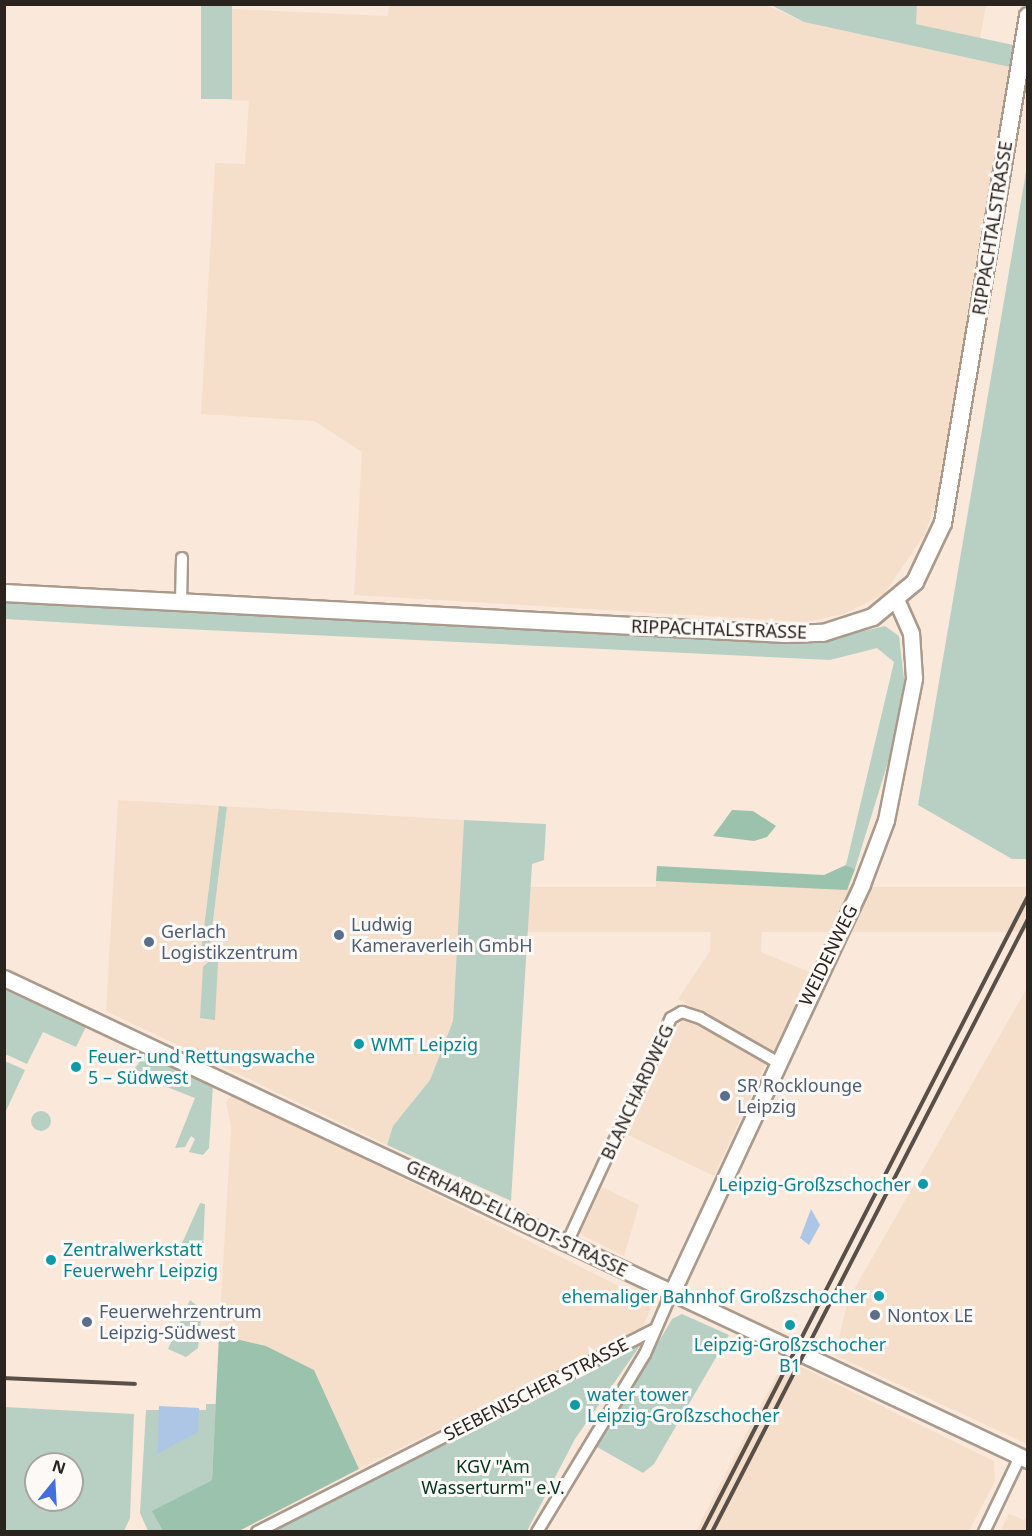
<!DOCTYPE html>
<html>
<head>
<meta charset="utf-8">
<style>
	body { margin:0 }
	#map { position:relative; width:1032px; height:1536px; overflow:hidden; background:#fae9db; font-family:"Noto Sans",sans-serif }
	div>[style] { position:absolute }
	.built>* { inset:0; background:#f5deca; transform-origin:0 0 }
	.green>* { inset:0; background:#b8d0c3; transform-origin:0 0 }
	.round { border-radius:50% }
	.forest>* { inset:0; background:#9bc2ad }
	.water>* { inset:0; background:#aec6e6 }
	.roads { filter:drop-shadow(2px 0 #a99a8c) drop-shadow(-2px 0 #a99a8c) drop-shadow(0 2px #a99a8c) drop-shadow(0 -2px #a99a8c) }
	.street>* { height:10px; margin:-5px; padding:0 5px; transform-origin:5px; border-radius:5px; background:#fff }
	.secondary>* { height:15px; margin:-7.5px; padding:0 7.5px; transform-origin:7.5px; border-radius:7.5px; background:#fff }
	.primary>* { height:16px; margin:-8px; padding:0 8px; transform-origin:8px; border-radius:8px; background:#fff }
	.rail>* { height:4px; margin:-2px; padding:0 2px; transform-origin:2px; border-radius:2px; background:#585048 }
	.dots>* { width:16px; height:16px; translate:-50% -50%; box-sizing:border-box; border:3px solid #fcf9f6; border-radius:50% }
	span { translate:-50% -50%; white-space:nowrap; text-align:center; line-height:1.15; -webkit-text-stroke:6px #fcf9f6; paint-order:stroke }
	.street-label { font-size:18px; color:#2a241e }
	.service-label { font-size:18px; color:#4e5e75 }
	.left { translate:0 -50%; text-align:left }
	.culture-label { font-size:18px; color:#0d838f }
	.right { translate:-100% -50%; text-align:right }
	.park-label { font-size:18px; color:#00341f }
	.frame { position:absolute; inset:0; border:6px solid #2a241e; pointer-events:none }
	.north { position:absolute; left:24px; top:1452px; width:60px; height:60px; box-sizing:border-box; background:#fcf9f6; border:2px solid #a8a4a0; border-radius:50%; rotate:18deg; font-size:16px; font-weight:700; line-height:24px; text-align:center; color:#2a241e }
	.north::after { content:''; display:block; margin:auto; width:21px; height:27px; background:#446ee0; clip-path:polygon(50% 0,100% 100%,50% 72%,0 100%) }
</style>
</head>
<body>
<div id="map">
	<div class="built">
		<i style="clip-path:polygon(389px 4px,766px 5px,804px 22px,1010px 67px,942px 485px,925px 534px,884px 594px,844px 614px,806px 622px,354px 595px,362px 452px,314px 421px,201px 414px,215px 163px,245px 164px,249px 101px,227px 100px,232px 9px,388px 16px)"></i>
		<i style="clip-path:polygon(917px 5px,986px 5px,980px 38px,915px 24px)"></i>
		<i style="clip-path:polygon(118px 800px,464px 820px,453px 1021px,430px 1080px,393px 1126px,387px 1145px,106px 1011px)"></i>
		<i style="clip-path:polygon(656px 881px,764px 884px,761px 952px,812px 973px,774px 1055px,678px 999px,710px 951px,711px 917px,655px 915px)"></i>
		<i style="left:1027px;top:887px;width:45px;height:509px;rotate:90deg"></i>
		<i style="clip-path:polygon(1027px 988px,1028px 1444px,1027px 1444px,835px 1355px,848px 1300px)"></i>
		<i style="clip-path:polygon(682px 1019px,690px 1019px,766px 1063px,714px 1176px,626px 1134px)"></i>
		<i style="clip-path:polygon(233px 1094px,653px 1303px,643px 1327px,359px 1469px,314px 1370px,266px 1346px,219px 1335px,231px 1128px,226px 1102px)"></i>
		<i style="clip-path:polygon(602px 1187px,639px 1205px,624px 1256px,580px 1234px)"></i>
		<i style="clip-path:polygon(785px 1359px,994px 1461px,995px 1481px,969px 1531px,696px 1531px)"></i>
		<i style="clip-path:polygon(1009px 1514px,1024px 1520px,1027px 1515px,1027px 1531px,1000px 1531px)"></i>
	</div>
	<div class="green">
		<i style="left:201px;top:5px;width:31px;height:94px"></i>
		<i style="clip-path:polygon(771px 5px,917px 5px,916px 24px,1013px 45px,1010px 67px,804px 22px)"></i>
		<i style="clip-path:polygon(1027px 166px,1028px 859px,1012px 859px,918px 805px)"></i>
		<i style="clip-path:polygon(4px 600px,821px 641px,885px 626px,899px 636px,905px 687px,914px 678px,855px 869px,846px 865px,894px 662px,877px 648px,830px 660px,123px 626px,5px 619px)"></i>
		<i style="left:219px;top:806px;width:8px;height:150px;rotate:7deg"></i>
		<i style="clip-path:polygon(464px 820px,546px 824px,544px 860px,532px 864px,511px 1201px,387px 1145px,393px 1126px,430px 1080px,453px 1021px)"></i>
		<i style="clip-path:polygon(209px 961px,218px 962px,215px 1020px,200px 1018px,203px 967px)"></i>
		<i style="clip-path:polygon(5px 990px,86px 1027px,76px 1047px,43px 1032px,27px 1064px,5px 1054px)"></i>
		<i style="clip-path:polygon(146px 1054px,213px 1085px,209px 1148px,203px 1155px,189px 1152px,195px 1139px,191px 1136px,185px 1147px,175px 1148px,195px 1098px,131px 1073px)"></i>
		<i style="clip-path:polygon(5px 1061px,25px 1070px,5px 1113px)"></i>
		<i class="round" style="left:31px;top:1111px;width:20px;height:20px"></i>
		<i style="clip-path:polygon(200px 1203px,205px 1204px,203px 1251px,188px 1259px,179px 1250px)"></i>
		<i style="clip-path:polygon(190px 1300px,202px 1310px,198px 1348px,186px 1357px,168px 1349px)"></i>
		<i style="clip-path:polygon(682px 1314px,729px 1335px,654px 1464px,643px 1473px,597px 1447px,672px 1319px)"></i>
		<i style="clip-path:polygon(644px 1340px,575px 1439px,527px 1531px,269px 1532px)"></i>
		<i style="clip-path:polygon(206px 1404px,216px 1404px,212px 1480px,153px 1511px,163px 1531px,148px 1531px,140px 1513px,146px 1410px,206px 1410px)"></i>
		<i style="clip-path:polygon(evenodd,4px 1407px,134px 1414px,130px 1518px,124px 1531px,5px 1531px,4px 1407px,36px 1464px,72px 1464px,72px 1500px,36px 1500px,36px 1464px)"></i>
	</div>
	<div class="forest">
		<i style="clip-path:polygon(732px 810px,753px 811px,776px 826px,767px 837px,754px 841px,713px 836px)"></i>
		<i style="clip-path:polygon(846px 865px,855px 869px,847px 890px,656px 881px,657px 866px,824px 875px)"></i>
		<i style="clip-path:polygon(219px 1335px,266px 1346px,314px 1370px,359px 1469px,239px 1531px,163px 1531px,152px 1511px,212px 1480px)"></i>
	</div>
	<div class="water">
		<i style="clip-path:polygon(811px 1209px,820px 1225px,809px 1245px,800px 1238px)"></i>
		<i style="clip-path:polygon(159px 1406px,199px 1408px,198px 1432px,157px 1454px)"></i>
	</div>
	<div class="roads">
		<div class="street">
			<i style="left:181px;top:602px;width:44px;rotate:-88.7deg"></i>
			<i style="left:567px;top:1243px;width:248px;rotate:-65.2deg"></i>
			<i style="left:671px;top:1018px;width:13px;rotate:-29deg"></i>
			<i style="left:682px;top:1012px;width:19px;rotate:18deg"></i>
			<i style="left:700px;top:1018px;width:89px;rotate:29.7deg"></i>
			<i style="left:257px;top:1532px;width:445px;rotate:-27deg"></i>
			<i style="left:537px;top:1532px;width:208px;rotate:-58.8deg"></i>
			<i style="left:645px;top:1354px;width:68px;rotate:-66.5deg"></i>
			<i style="left:984px;top:1532px;width:83px;rotate:-64.4deg"></i>
		</div>
		<div class="secondary">
			<i style="left:4px;top:978px;width:1132px;rotate:25.21deg"></i>
			<i style="left:672px;top:1292px;width:450px;rotate:-65deg"></i>
			<i style="left:862px;top:884px;width:68px;rotate:-69.4deg"></i>
			<i style="left:886px;top:820px;width:145px;rotate:-78.8deg"></i>
			<i style="left:914px;top:678px;width:45px;rotate:-93.8deg"></i>
			<i style="left:911px;top:633px;width:35px;rotate:-114deg"></i>
		</div>
		<div class="primary">
			<i style="left:4px;top:593px;width:783px;rotate:3deg"></i>
			<i style="left:786px;top:634px;width:37px;rotate:-2deg"></i>
			<i style="left:823px;top:633px;width:52px;rotate:-17.7deg"></i>
			<i style="left:873px;top:617px;width:55px;rotate:-39.8deg"></i>
			<i style="left:915px;top:582px;width:65px;rotate:-64.6deg"></i>
			<i style="left:943px;top:523px;width:514px;rotate:-80.48deg"></i>
		</div>
	</div>
	<div class="rail">
		<i style="left:4px;top:1378px;width:131px;rotate:2.6deg"></i>
		<i style="left:702px;top:1532px;width:715px;rotate:-62.86deg"></i>
		<i style="left:712px;top:1532px;width:690px;rotate:-62.73deg"></i>
	</div>
	<div class="dots">
		<i style="left:339px;top:935px;background:#5c6f8a"></i>
		<i style="left:149px;top:942px;background:#5c6f8a"></i>
		<i style="left:359px;top:1044px;background:#0f9aa8"></i>
		<i style="left:76px;top:1067px;background:#0f9aa8"></i>
		<i style="left:725px;top:1096px;background:#5c6f8a"></i>
		<i style="left:923px;top:1184px;background:#0f9aa8"></i>
		<i style="left:51px;top:1260px;background:#0f9aa8"></i>
		<i style="left:879px;top:1296px;background:#0f9aa8"></i>
		<i style="left:875px;top:1315px;background:#5c6f8a"></i>
		<i style="left:87px;top:1322px;background:#5c6f8a"></i>
		<i style="left:790px;top:1325px;background:#0f9aa8"></i>
		<i style="left:575px;top:1405px;background:#0f9aa8"></i>
	</div>
	<div class="street-label">
		<span style="left:992px;top:228px;rotate:-81deg">RIPPACHTALSTRASSE</span>
		<span style="left:719px;top:629px;rotate:2deg">RIPPACHTALSTRASSE</span>
		<span style="left:828px;top:955px;rotate:-64deg">WEIDENWEG</span>
		<span style="left:637px;top:1092px;rotate:-65deg">BLANCHARDWEG</span>
		<span style="left:517px;top:1218px;rotate:26deg">GERHARD-ELLRODT-STRASSE</span>
		<span style="left:536px;top:1389px;rotate:-27deg">SEEBENISCHER STRASSE</span>
	</div>
	<div class="service-label">
		<span class="left" style="left:351px;top:935px">Ludwig<br>Kameraverleih GmbH</span>
		<span class="left" style="left:161px;top:942px">Gerlach<br>Logistikzentrum</span>
		<span class="left" style="left:737px;top:1096px">SR Rocklounge<br>Leipzig</span>
		<span class="left" style="left:99px;top:1322px">Feuerwehrzentrum<br>Leipzig-Südwest</span>
		<span class="left" style="left:887px;top:1315px">Nontox LE</span>
	</div>
	<div class="culture-label">
		<span class="left" style="left:371px;top:1044px">WMT Leipzig</span>
		<span class="left" style="left:88px;top:1067px">Feuer- und Rettungswache<br>5 – Südwest</span>
		<span class="right" style="left:911px;top:1184px">Leipzig-Großzschocher</span>
		<span class="left" style="left:63px;top:1260px">Zentralwerkstatt<br>Feuerwehr Leipzig</span>
		<span class="right" style="left:867px;top:1296px">ehemaliger Bahnhof Großzschocher</span>
		<span style="left:790px;top:1355px">Leipzig-Großzschocher<br>B1</span>
		<span class="left" style="left:587px;top:1405px">water tower<br>Leipzig-Großzschocher</span>
	</div>
	<div class="park-label">
		<span style="left:493px;top:1477px">KGV "Am<br>Wasserturm" e.V.</span>
	</div>
	<div class="frame"></div>
	<div class="north">N</div>
</div>
</body>
</html>
